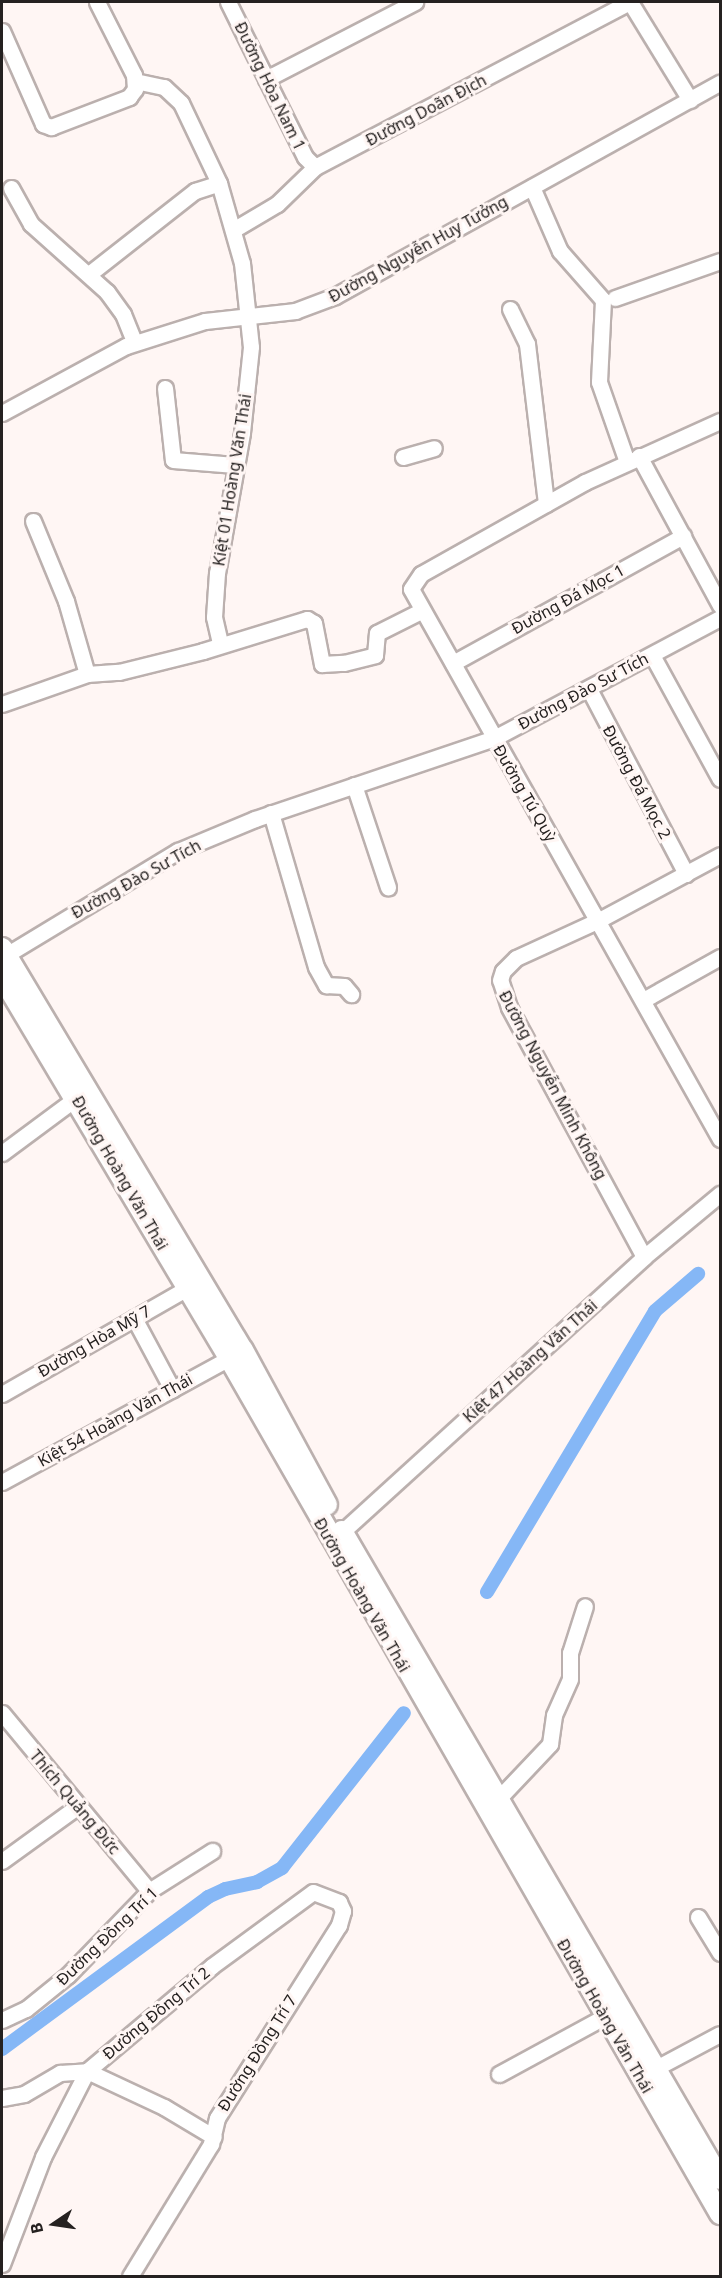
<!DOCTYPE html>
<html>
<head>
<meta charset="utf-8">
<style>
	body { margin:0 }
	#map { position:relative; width:722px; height:2278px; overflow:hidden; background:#fff6f4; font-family:"Noto Sans",sans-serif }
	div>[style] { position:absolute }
	.canal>* { height:14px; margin:-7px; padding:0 7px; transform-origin:7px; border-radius:7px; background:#85b7f6 }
	.roads { filter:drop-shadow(2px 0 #bbb0ae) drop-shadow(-2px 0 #bbb0ae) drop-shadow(0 2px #bbb0ae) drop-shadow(0 -2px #bbb0ae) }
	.minor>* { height:15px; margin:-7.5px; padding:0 7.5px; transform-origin:7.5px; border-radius:7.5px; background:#fff }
	.major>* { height:20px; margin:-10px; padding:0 10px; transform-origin:10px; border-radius:10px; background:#fff }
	span { translate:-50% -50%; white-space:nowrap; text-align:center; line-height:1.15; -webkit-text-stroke:6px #fff6f4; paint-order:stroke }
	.street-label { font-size:16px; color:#252120 }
	.frame { position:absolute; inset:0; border:3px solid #252120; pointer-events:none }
	.north { position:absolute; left:24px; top:2194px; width:60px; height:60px; -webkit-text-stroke:4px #fff6f4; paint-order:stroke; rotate:257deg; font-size:16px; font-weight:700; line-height:24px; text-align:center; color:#252120 }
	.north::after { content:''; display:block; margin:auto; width:21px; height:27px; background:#252120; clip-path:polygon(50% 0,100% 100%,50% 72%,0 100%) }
</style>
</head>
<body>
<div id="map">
	<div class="canal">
		<i style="left:487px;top:1592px;width:327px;rotate:-59.1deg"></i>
		<i style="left:655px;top:1311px;width:57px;rotate:-40.7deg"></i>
		<i style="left:2px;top:2049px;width:256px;rotate:-36.4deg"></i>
		<i style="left:208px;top:1897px;width:19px;rotate:-25deg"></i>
		<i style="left:225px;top:1889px;width:33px;rotate:-12deg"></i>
		<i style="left:257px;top:1882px;width:29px;rotate:-29deg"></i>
		<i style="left:282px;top:1868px;width:197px;rotate:-51.8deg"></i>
	</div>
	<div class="roads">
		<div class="minor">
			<i style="left:228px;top:2px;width:173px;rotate:63.6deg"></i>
			<i style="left:305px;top:157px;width:14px;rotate:45deg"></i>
			<i style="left:630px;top:2px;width:115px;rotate:58.5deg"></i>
			<i style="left:2px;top:31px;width:102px;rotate:66.2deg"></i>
			<i style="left:43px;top:124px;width:9px;rotate:21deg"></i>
			<i style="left:51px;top:127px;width:84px;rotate:-21deg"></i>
			<i style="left:129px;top:97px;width:10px;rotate:-53deg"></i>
			<i style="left:135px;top:89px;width:14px;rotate:-94deg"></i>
			<i style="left:134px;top:75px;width:82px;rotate:-116.9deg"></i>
			<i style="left:266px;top:79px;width:168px;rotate:-27.3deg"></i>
			<i style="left:135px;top:81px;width:30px;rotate:12deg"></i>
			<i style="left:164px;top:87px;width:23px;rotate:43deg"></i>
			<i style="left:181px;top:103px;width:89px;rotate:64.6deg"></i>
			<i style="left:219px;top:183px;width:83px;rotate:74deg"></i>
			<i style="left:242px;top:263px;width:84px;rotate:83.9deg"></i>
			<i style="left:251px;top:347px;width:86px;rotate:96deg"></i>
			<i style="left:242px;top:433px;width:142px;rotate:100.1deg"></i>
			<i style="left:217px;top:573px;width:44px;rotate:93.9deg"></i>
			<i style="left:214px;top:617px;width:27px;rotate:77deg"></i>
			<i style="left:532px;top:187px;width:70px;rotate:66.4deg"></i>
			<i style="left:560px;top:251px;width:65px;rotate:48.7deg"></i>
			<i style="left:603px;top:300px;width:82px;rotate:92.8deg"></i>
			<i style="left:599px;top:382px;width:85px;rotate:70.7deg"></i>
			<i style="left:11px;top:188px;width:41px;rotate:60.9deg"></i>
			<i style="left:31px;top:224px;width:102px;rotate:41.8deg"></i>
			<i style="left:107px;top:292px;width:27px;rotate:54deg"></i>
			<i style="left:123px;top:314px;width:31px;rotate:68deg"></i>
			<i style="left:233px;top:230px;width:51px;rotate:-30.6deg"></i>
			<i style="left:277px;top:204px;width:53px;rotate:-44.2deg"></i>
			<i style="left:315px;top:167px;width:355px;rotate:-27.7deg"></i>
			<i style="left:89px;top:274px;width:135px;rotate:-38.1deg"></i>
			<i style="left:195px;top:191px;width:25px;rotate:-18deg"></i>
			<i style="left:615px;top:298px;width:111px;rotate:-19.4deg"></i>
			<i style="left:510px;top:309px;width:39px;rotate:64deg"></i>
			<i style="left:527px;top:344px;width:161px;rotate:83.2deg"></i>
			<i style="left:165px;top:388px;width:72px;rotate:83.7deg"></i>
			<i style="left:173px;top:460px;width:62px;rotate:4.6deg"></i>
			<i style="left:2px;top:413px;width:141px;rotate:-28.4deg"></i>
			<i style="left:126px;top:346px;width:83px;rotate:-17.6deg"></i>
			<i style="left:205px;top:321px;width:91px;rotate:-6.3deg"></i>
			<i style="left:295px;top:311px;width:43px;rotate:-20.6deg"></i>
			<i style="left:335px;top:296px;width:440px;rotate:-29deg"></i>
			<i style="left:720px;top:421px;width:148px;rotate:155.7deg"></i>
			<i style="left:585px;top:482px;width:188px;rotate:150.7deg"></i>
			<i style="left:421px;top:574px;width:18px;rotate:124deg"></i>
			<i style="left:411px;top:589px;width:631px;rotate:60.67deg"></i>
			<i style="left:639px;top:456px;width:170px;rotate:61.5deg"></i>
			<i style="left:403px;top:457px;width:32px;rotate:-16deg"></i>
			<i style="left:33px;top:521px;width:87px;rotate:67.6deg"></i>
			<i style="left:66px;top:601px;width:76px;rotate:74deg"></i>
			<i style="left:652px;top:655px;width:141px;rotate:61.3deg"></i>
			<i style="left:453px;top:663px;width:263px;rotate:-28.9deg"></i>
			<i style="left:589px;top:689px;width:209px;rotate:62.3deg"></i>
			<i style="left:2px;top:704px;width:90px;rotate:-19.4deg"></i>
			<i style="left:87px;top:674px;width:32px;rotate:-4deg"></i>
			<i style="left:119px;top:672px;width:87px;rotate:-14deg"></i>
			<i style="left:203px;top:651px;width:109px;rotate:-17.1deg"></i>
			<i style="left:307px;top:619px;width:8px;rotate:30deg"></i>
			<i style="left:314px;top:623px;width:42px;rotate:79deg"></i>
			<i style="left:322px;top:664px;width:22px;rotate:-3deg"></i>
			<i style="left:344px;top:663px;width:32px;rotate:-14deg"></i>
			<i style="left:375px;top:655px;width:22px;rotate:-85deg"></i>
			<i style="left:377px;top:633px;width:49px;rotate:-26.6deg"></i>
			<i style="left:354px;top:785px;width:108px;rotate:71.6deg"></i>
			<i style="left:271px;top:813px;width:160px;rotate:73.7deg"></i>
			<i style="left:316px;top:967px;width:21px;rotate:61deg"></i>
			<i style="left:326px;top:985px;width:18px;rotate:3deg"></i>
			<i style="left:344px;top:986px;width:11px;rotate:49deg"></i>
			<i style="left:6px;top:955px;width:201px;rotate:-31.2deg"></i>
			<i style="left:178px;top:851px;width:83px;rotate:-22.6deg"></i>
			<i style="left:255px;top:819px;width:252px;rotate:-18.7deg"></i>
			<i style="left:494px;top:738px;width:256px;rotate:-28deg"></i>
			<i style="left:645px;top:999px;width:86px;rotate:-29.2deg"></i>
			<i style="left:2px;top:1153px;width:92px;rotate:-36.6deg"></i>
			<i style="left:644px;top:1257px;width:284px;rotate:-118.4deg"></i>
			<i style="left:509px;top:1007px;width:28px;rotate:-108deg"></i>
			<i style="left:500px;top:980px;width:9px;rotate:-72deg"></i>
			<i style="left:503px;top:971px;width:18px;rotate:-45deg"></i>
			<i style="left:516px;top:958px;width:91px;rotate:-24.6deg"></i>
			<i style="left:599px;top:920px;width:137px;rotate:-28.2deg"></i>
			<i style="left:134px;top:1318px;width:81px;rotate:61.8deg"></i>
			<i style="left:2px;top:1394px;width:213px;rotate:-29.8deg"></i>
			<i style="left:2px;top:1482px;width:259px;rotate:-28.6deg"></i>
			<i style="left:342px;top:1532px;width:408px;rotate:-42.3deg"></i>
			<i style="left:644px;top:1257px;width:99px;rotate:-39.7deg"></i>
			<i style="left:2px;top:1713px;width:231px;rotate:50.4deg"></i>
			<i style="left:498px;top:1799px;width:76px;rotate:-46.6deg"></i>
			<i style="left:550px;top:1744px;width:29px;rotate:-82deg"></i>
			<i style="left:554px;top:1715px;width:39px;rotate:-66deg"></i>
			<i style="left:570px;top:1679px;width:26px;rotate:-90deg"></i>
			<i style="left:570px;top:1653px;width:49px;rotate:-72.3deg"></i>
			<i style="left:2px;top:1861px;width:94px;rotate:-35.9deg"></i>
			<i style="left:698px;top:1917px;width:42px;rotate:58.6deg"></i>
			<i style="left:2px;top:2020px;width:26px;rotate:-25deg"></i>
			<i style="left:26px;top:2009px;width:54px;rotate:-39deg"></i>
			<i style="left:68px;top:1975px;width:117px;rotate:-46deg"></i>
			<i style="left:149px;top:1891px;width:75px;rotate:-32.4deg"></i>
			<i style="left:656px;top:2068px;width:72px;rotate:-28deg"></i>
			<i style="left:87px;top:2071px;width:85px;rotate:25.1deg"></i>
			<i style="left:164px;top:2107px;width:58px;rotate:31deg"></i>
			<i style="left:499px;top:2074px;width:122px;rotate:-28.5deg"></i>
			<i style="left:2px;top:2098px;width:22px;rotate:-10deg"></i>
			<i style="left:24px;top:2094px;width:42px;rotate:-30.3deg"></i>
			<i style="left:60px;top:2073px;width:27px;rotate:-4deg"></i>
			<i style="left:87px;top:2071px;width:163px;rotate:-40deg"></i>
			<i style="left:212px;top:1966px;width:125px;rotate:-36.2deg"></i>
			<i style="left:313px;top:1892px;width:28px;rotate:21deg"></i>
			<i style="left:339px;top:1902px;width:10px;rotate:66deg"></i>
			<i style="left:343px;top:1911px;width:15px;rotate:106deg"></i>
			<i style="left:339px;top:1925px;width:228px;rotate:122.3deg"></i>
			<i style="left:217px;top:2118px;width:27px;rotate:103deg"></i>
			<i style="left:211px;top:2144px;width:155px;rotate:121.5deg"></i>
			<i style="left:2px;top:2264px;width:115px;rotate:-69deg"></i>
			<i style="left:43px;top:2157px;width:97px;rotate:-62.9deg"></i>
		</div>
		<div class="major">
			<i style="left:2px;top:948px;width:469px;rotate:59.1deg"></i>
			<i style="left:243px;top:1350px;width:176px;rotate:61.5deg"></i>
			<i style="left:2px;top:977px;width:443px;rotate:59.2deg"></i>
			<i style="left:229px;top:1358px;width:987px;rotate:60.16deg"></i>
			<i style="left:342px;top:1531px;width:750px;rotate:59.74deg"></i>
		</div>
	</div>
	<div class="street-label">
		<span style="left:270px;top:86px;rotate:64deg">Đường Hòa Nam 1</span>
		<span style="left:426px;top:110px;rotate:-28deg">Đường Doãn Địch</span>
		<span style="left:418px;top:249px;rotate:-29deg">Đường Nguyễn Huy Tưởng</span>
		<span style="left:232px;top:480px;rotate:-81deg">Kiệt 01 Hoàng Văn Thái</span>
		<span style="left:568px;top:599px;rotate:-29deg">Đường Đá Mọc 1</span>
		<span style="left:583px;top:691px;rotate:-28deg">Đường Đào Sư Tích</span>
		<span style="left:637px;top:782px;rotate:62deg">Đường Đá Mọc 2</span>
		<span style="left:525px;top:793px;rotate:60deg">Đường Tú Quỳ</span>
		<span style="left:136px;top:879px;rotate:-29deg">Đường Đào Sư Tích</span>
		<span style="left:553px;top:1085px;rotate:62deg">Đường Nguyễn Minh Không</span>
		<span style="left:120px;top:1173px;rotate:60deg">Đường Hoàng Văn Thái</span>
		<span style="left:94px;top:1341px;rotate:-30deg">Đường Hòa Mỹ 7</span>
		<span style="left:530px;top:1361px;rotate:-42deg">Kiệt 47 Hoàng Văn Thái</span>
		<span style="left:115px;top:1420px;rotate:-29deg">Kiệt 54 Hoàng Văn Thái</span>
		<span style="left:362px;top:1595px;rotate:60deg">Đường Hoàng Văn Thái</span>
		<span style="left:75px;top:1802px;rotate:50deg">Thích Quảng Đức</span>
		<span style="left:107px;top:1936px;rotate:-44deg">Đường Đồng Trí 1</span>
		<span style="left:156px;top:2013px;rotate:-40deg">Đường Đồng Trí 2</span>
		<span style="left:605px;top:2016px;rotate:60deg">Đường Hoàng Văn Thái</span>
		<span style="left:257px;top:2053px;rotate:-58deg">Đường Đồng Trí 7</span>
	</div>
	<div class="frame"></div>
	<div class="north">B</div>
</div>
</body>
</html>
